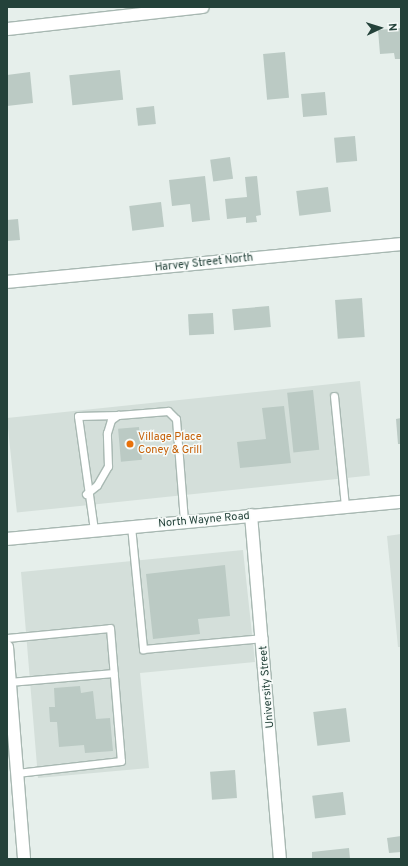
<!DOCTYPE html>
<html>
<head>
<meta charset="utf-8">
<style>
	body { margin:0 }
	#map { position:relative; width:408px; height:866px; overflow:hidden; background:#e6efeb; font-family:Overpass,sans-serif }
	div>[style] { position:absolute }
	.built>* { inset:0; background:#d4dfda; transform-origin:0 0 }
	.building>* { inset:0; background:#bbcac4; transform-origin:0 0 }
	.roads { filter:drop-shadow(1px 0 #a8b8b2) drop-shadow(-1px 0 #a8b8b2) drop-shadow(0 1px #a8b8b2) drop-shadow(0 -1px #a8b8b2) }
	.lane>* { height:7px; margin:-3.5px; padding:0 3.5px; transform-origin:3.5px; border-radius:3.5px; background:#fff }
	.street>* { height:12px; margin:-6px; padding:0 6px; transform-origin:6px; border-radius:6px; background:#fff }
	.secondary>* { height:12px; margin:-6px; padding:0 6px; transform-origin:6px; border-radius:6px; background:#fff }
	.dots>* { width:11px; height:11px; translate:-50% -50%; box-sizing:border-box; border:2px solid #f7fbf9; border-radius:50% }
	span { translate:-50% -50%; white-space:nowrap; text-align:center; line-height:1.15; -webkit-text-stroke:3px #f7fbf9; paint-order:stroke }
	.street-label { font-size:11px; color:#24423a }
	.food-label { font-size:11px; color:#c56008 }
	.left { translate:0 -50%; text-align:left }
	.frame { position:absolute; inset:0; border:8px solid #24423a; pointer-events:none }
	.north { position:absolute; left:360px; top:8px; width:40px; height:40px; -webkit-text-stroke:3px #f7fbf9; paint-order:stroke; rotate:86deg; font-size:11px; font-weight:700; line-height:16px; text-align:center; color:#24423a }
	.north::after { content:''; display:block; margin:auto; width:14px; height:18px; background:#24423a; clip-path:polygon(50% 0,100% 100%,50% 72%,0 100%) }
</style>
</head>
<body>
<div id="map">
	<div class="built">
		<i style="left:360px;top:381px;width:95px;height:355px;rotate:84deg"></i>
		<i style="clip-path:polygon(401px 534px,401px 647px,398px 647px,387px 536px)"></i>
		<i style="clip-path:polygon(243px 550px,255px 662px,140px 673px,149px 768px,38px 778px,21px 572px)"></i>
	</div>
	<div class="building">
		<i style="clip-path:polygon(401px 28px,401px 59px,395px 59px,394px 53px,380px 54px,378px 30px)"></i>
		<i style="left:285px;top:52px;width:46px;height:22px;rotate:85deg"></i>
		<i style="left:120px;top:70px;width:30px;height:51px;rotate:84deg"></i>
		<i style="clip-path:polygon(30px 72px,33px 103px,7px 106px,7px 75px)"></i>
		<i style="left:325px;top:92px;width:23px;height:24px;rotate:85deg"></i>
		<i style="left:154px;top:106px;width:18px;height:18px;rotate:84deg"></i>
		<i style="left:355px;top:136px;width:25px;height:21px;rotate:85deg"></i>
		<i style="left:230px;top:157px;width:22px;height:20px;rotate:82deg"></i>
		<i style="clip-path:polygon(205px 176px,210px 220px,192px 222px,190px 204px,172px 206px,169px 180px)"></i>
		<i style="clip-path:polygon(257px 176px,261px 215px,256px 216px,257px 222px,246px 223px,246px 217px,227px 219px,225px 199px,247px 197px,245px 177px)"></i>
		<i style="left:328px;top:187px;width:25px;height:32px;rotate:83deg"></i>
		<i style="left:161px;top:202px;width:25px;height:32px;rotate:83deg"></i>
		<i style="clip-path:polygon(18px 219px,20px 240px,7px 241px,7px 220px)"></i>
		<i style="left:362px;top:298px;width:39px;height:27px;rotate:86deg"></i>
		<i style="left:269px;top:306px;width:21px;height:37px;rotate:85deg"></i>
		<i style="left:213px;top:313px;width:21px;height:25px;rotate:87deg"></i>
		<i style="left:313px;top:390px;width:60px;height:26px;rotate:84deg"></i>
		<i style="clip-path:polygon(284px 406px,291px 463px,240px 468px,237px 442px,266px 439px,262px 408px)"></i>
		<i style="clip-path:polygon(401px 418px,401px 444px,398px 444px,396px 419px)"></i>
		<i style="left:139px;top:427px;width:33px;height:21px;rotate:85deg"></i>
		<i style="clip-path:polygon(225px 565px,230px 616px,198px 619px,200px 634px,153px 639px,146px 574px)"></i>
		<i style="clip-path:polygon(80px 686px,81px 693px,93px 691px,96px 719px,110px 718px,113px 751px,85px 753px,84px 745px,59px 747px,57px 722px,50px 722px,49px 707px,55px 707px,54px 688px)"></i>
		<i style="left:346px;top:708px;width:34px;height:33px;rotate:83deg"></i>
		<i style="left:235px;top:770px;width:28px;height:25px;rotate:86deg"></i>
		<i style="left:343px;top:792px;width:23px;height:31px;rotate:83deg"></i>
		<i style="clip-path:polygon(401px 836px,401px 852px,389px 853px,387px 838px)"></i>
		<i style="clip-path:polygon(349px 848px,350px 859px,312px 859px,312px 852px)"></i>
	</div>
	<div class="roads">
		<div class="lane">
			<i style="left:334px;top:396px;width:112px;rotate:84.3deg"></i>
			<i style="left:86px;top:494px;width:14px;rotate:-39deg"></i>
			<i style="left:97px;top:485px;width:22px;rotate:-60deg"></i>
			<i style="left:108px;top:466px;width:33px;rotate:-92deg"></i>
			<i style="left:107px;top:433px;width:14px;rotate:-73deg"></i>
			<i style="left:111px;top:420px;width:9px;rotate:-36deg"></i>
			<i style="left:118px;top:415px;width:50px;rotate:-4.6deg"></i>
			<i style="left:168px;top:411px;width:11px;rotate:45deg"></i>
			<i style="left:176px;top:419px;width:102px;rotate:85.5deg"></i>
			<i style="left:131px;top:526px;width:124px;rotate:84.4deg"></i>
			<i style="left:143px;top:649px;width:121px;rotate:-5.2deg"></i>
			<i style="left:94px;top:530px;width:115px;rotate:-98deg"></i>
			<i style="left:78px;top:416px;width:40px;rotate:-1.4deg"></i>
			<i style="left:7px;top:638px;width:103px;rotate:-5.5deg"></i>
			<i style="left:110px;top:628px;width:133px;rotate:85.3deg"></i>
			<i style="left:121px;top:761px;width:105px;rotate:173.4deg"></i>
			<i style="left:9px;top:682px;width:105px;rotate:-4.9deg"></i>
		</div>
		<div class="street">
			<i style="left:7px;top:29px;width:197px;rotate:-6.4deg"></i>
			<i style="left:7px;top:282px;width:396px;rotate:-5.5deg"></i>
			<i style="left:251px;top:515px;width:345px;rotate:85.2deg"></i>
			<i style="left:7px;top:647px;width:213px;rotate:85.4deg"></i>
		</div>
		<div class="secondary">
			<i style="left:7px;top:539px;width:396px;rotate:-5.4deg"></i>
		</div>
	</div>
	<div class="dots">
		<i style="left:130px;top:444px;background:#e8710a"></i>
	</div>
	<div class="street-label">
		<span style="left:204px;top:263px;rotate:-6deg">Harvey Street North</span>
		<span style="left:204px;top:520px;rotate:-5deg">North Wayne Road</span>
		<span style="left:267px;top:687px;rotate:-95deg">University Street</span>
	</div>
	<div class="food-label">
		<span class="left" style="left:138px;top:444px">Village Place<br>Coney &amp; Grill</span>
	</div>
	<div class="frame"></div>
	<div class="north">N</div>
</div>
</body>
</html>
